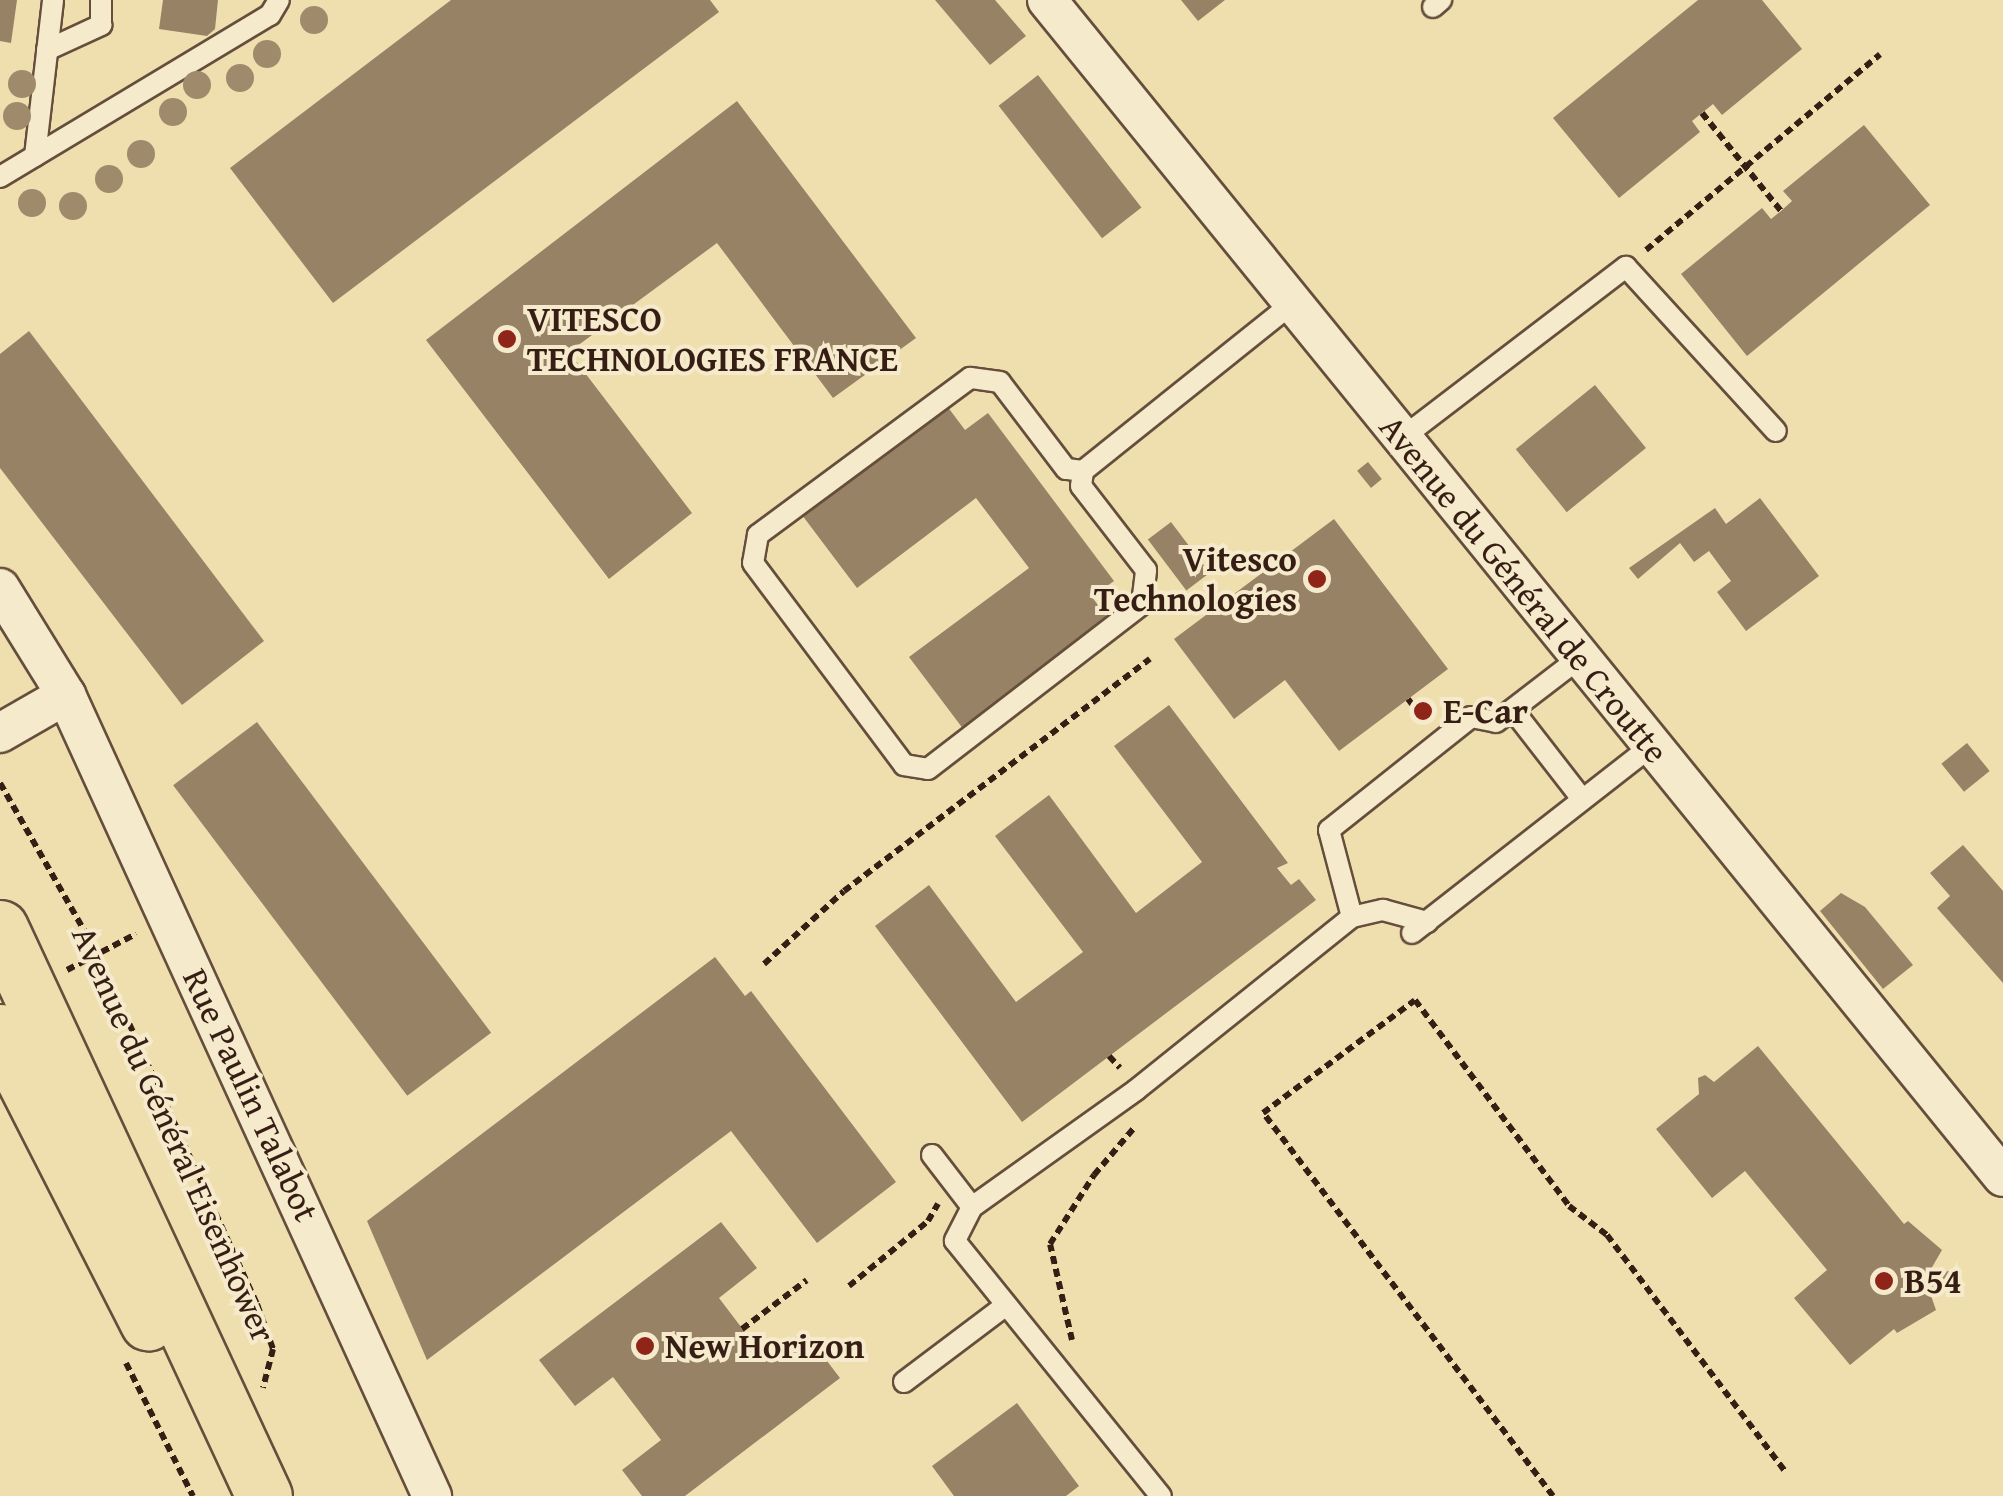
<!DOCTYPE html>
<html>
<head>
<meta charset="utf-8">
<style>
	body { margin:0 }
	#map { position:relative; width:2003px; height:1496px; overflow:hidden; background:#efdfaf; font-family:"Gentium Book Plus",serif }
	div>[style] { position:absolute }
	.building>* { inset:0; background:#978265; transform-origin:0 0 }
	.path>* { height:6px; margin-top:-3px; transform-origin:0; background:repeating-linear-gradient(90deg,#371e15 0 8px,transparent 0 13px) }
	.roads { filter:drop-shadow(2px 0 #654e3c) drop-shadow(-2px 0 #654e3c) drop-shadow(0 2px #654e3c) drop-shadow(0 -2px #654e3c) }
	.lane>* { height:20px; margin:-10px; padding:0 10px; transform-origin:10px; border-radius:10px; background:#f5eacb }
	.street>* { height:38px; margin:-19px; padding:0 19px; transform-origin:19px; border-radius:19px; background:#f5eacb }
	.primary>* { height:55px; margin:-27.5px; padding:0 27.5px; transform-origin:27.5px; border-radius:27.5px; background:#efdfaf }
	.trees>* { width:28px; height:28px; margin:-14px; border-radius:50%; background:#9f8b6c }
	.dots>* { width:28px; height:28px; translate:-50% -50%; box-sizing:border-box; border:5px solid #f5eacb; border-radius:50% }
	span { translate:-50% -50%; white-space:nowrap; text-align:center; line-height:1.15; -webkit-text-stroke:8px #f5eacb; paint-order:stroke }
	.poi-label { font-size:35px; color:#371e15; font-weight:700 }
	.left { translate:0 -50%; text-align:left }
	.right { translate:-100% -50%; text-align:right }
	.street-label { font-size:35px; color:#371e15 }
</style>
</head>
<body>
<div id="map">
	<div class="building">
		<i style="clip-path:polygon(0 0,17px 0,11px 43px,0 41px)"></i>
		<i style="clip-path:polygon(163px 0,218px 0,215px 29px,207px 36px,159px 29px)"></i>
		<i style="clip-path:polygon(451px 0,710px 0,719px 12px,333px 303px,230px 168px)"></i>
		<i style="clip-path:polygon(935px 0,995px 0,1026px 36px,990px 65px)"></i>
		<i style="clip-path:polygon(1181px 0,1225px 0,1198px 21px)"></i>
		<i style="clip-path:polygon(1698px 0,1762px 0,1802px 49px,1722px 115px,1713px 104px,1692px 121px,1700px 132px,1619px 198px,1553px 118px)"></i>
		<i style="left:1038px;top:75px;width:168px;height:50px;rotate:52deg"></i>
		<i style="clip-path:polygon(737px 101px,916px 338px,833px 398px,717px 243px,569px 352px,692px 513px,609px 579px,426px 340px)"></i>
		<i style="clip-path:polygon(1864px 125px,1930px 205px,1747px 356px,1681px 274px,1762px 208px,1771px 219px,1781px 211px,1792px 201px,1783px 191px)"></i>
		<i style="clip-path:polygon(29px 331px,264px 641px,182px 705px,0 468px,0 354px)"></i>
		<i style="left:1595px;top:385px;width:81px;height:102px;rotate:51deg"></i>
		<i style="clip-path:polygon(947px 406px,965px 430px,988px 413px,1114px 581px,1092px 597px,1109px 620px,964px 730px,909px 657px,1029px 568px,976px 498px,857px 588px,802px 515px)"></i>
		<i style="left:1368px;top:462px;width:22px;height:14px;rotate:51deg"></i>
		<i style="clip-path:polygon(1760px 498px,1819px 576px,1746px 631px,1717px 592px,1731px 581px,1709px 551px,1694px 562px,1680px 543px,1638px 579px,1629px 568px,1715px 508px,1726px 524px)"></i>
		<i style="clip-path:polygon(1334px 519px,1448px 669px,1339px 751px,1285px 680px,1234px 719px,1174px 639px)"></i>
		<i style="left:1171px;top:522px;width:64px;height:29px;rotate:53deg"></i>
		<i style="clip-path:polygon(1169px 705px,1288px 863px,1277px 868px,1291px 885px,1299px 879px,1316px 900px,1022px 1122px,875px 926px,929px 885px,1016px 1002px,1083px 952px,995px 836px,1049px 795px,1136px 913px,1202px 862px,1114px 746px)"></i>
		<i style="left:257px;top:722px;width:389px;height:105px;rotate:53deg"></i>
		<i style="left:1967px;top:743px;width:36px;height:33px;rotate:51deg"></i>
		<i style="clip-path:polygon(1963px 845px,2003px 891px,2003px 983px,1937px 908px,1950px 896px,1930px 873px)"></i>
		<i style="clip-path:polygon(1841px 893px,1865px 907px,1913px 965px,1883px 989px,1820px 911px)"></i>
		<i style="clip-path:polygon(715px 957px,745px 996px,751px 991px,896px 1182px,817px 1243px,731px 1131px,427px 1360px,367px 1221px)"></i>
		<i style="clip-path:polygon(1758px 1046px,1904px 1224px,1908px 1221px,1942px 1250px,1931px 1269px,1954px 1272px,1952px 1291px,1929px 1290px,1936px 1310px,1897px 1333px,1894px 1329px,1850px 1365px,1794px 1298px,1827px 1270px,1745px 1171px,1712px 1198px,1656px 1129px,1699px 1094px,1698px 1078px,1705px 1075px,1714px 1082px)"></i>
		<i style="clip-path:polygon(721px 1222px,757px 1268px,719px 1298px,766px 1360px,804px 1331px,840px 1378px,685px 1496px,642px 1496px,622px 1470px,661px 1440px,613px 1377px,575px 1406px,539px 1360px)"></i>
		<i style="clip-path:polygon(1017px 1403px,1079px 1486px,1066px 1496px,954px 1496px,932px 1466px)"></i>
	</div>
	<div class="path">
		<i style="left:1702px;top:113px;width:126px;rotate:51.1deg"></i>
		<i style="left:1646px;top:250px;width:305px;rotate:-39.9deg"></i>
		<i style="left:1408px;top:699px;width:29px;rotate:52deg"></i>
		<i style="left:0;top:783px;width:196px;rotate:60.3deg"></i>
		<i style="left:97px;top:953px;width:386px;rotate:65.5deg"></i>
		<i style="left:257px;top:1304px;width:48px;rotate:70.4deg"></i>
		<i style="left:273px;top:1349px;width:40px;rotate:104.4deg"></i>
		<i style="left:764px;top:964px;width:108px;rotate:-42.4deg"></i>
		<i style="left:844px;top:891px;width:384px;rotate:-37.2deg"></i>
		<i style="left:67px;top:970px;width:78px;rotate:-27.6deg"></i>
		<i style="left:1109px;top:1056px;width:16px;rotate:47deg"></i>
		<i style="left:849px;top:1286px;width:102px;rotate:-39.4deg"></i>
		<i style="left:928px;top:1221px;width:20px;rotate:-60deg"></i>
		<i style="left:742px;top:1329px;width:81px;rotate:-37deg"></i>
		<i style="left:1072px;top:1340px;width:98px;rotate:-102.9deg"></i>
		<i style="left:1050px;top:1244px;width:82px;rotate:-57.5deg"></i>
		<i style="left:1094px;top:1175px;width:62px;rotate:-49.6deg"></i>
		<i style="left:126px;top:1363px;width:149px;rotate:63.3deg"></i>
		<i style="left:1553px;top:1496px;width:480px;rotate:-127.1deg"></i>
		<i style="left:1263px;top:1113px;width:189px;rotate:-36.6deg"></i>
		<i style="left:1415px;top:1000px;width:257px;rotate:53.2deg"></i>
		<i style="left:1569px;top:1206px;width:48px;rotate:37.3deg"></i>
		<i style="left:1607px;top:1235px;width:296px;rotate:53deg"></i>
	</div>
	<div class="roads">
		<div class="lane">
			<i style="left:1433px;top:7px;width:11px;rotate:-41deg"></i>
			<i style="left:47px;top:50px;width:60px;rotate:-24.8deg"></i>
			<i style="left:101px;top:25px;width:25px;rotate:-90deg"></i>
			<i style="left:35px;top:156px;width:157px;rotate:-83.4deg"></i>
			<i style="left:0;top:177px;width:315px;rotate:-31deg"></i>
			<i style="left:270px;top:15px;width:17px;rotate:-59deg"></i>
			<i style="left:1402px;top:438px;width:282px;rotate:-37.4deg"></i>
			<i style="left:1626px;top:267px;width:222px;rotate:47.6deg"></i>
			<i style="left:1083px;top:471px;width:17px;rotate:-173deg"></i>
			<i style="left:1066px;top:469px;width:109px;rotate:-127.2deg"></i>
			<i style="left:1000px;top:382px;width:30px;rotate:-172deg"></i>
			<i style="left:970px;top:378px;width:264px;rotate:143.5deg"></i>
			<i style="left:758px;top:535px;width:28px;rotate:100deg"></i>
			<i style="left:753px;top:563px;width:252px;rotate:53.2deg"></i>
			<i style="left:904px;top:765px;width:24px;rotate:9deg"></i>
			<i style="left:928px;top:769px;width:270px;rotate:-37.6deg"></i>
			<i style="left:1142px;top:604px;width:34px;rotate:-83deg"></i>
			<i style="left:1146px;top:570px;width:106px;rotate:-127.7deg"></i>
			<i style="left:1081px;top:486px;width:15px;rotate:-82deg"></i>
			<i style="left:1083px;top:471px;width:270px;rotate:-38.7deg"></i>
			<i style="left:1513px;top:710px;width:113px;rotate:52.2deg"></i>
			<i style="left:1352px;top:917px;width:90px;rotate:-104.8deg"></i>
			<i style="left:1329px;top:830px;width:181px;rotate:-38.5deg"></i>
			<i style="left:1471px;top:717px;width:25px;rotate:11deg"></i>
			<i style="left:1496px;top:722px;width:103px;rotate:-37.5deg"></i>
			<i style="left:1412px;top:933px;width:303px;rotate:-38deg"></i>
			<i style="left:932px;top:1155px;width:66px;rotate:52.4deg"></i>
			<i style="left:972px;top:1207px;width:38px;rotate:117deg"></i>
			<i style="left:955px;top:1241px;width:328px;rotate:51.1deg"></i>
			<i style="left:972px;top:1207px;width:201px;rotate:-35.5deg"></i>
			<i style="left:1136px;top:1090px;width:277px;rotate:-38.7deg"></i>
			<i style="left:1352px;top:917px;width:32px;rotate:-13deg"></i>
			<i style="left:1383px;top:910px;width:46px;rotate:15.3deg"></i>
			<i style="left:904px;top:1382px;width:128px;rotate:-37deg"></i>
		</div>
		<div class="street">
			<i style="left:1047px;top:0;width:1516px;rotate:50.92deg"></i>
			<i style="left:0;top:588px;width:126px;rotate:58.3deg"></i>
			<i style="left:66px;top:695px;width:881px;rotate:65.44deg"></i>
			<i style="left:0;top:733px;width:76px;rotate:-29.9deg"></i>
		</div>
		<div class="primary">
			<i style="left:0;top:928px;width:626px;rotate:65.07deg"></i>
			<i style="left:0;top:1032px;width:326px;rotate:63deg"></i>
		</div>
	</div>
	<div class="trees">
		<i style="left:314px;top:20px"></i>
		<i style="left:267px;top:54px"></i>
		<i style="left:240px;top:78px"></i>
		<i style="left:22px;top:84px"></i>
		<i style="left:197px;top:85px"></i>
		<i style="left:173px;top:112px"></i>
		<i style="left:17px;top:116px"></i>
		<i style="left:141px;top:154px"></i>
		<i style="left:109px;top:179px"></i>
		<i style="left:32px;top:203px"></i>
		<i style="left:73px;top:206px"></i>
	</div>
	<div class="dots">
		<i style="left:507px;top:339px;background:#8f2418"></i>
		<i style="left:1317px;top:579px;background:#8f2418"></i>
		<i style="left:1423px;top:711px;background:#8f2418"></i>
		<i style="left:1884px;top:1281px;background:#8f2418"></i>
		<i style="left:645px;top:1346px;background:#8f2418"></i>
	</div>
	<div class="poi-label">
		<span class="left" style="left:527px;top:339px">VITESCO<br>TECHNOLOGIES FRANCE</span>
		<span class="right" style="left:1297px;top:579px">Vitesco<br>Technologies</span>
		<span class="left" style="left:1443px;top:711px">E-Car</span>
		<span class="left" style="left:1904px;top:1281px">B54</span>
		<span class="left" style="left:665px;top:1346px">New Horizon</span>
	</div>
	<div class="street-label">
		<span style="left:1524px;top:589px;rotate:51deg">Avenue du Général de Croutte</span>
		<span style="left:251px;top:1095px;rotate:65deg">Rue Paulin Talabot</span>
		<span style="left:174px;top:1134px;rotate:66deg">Avenue du Général Eisenhower</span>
	</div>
</div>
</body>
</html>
